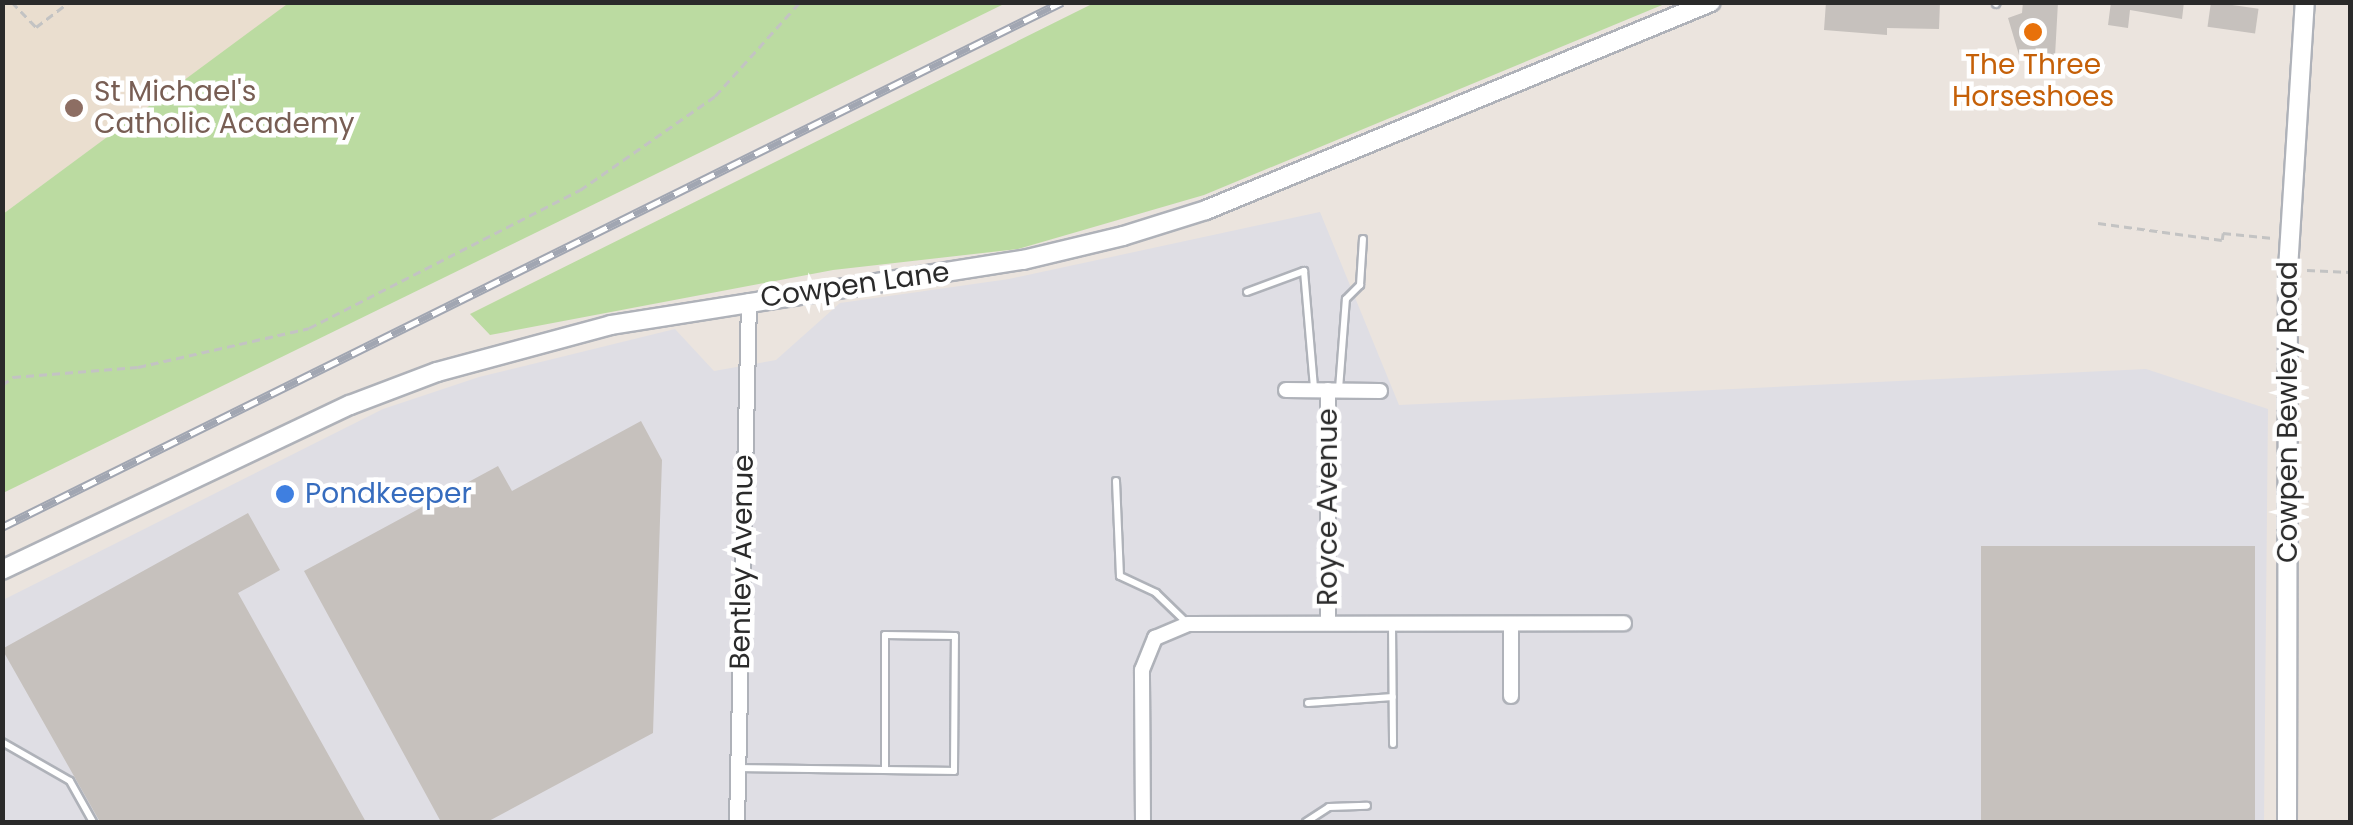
<!DOCTYPE html>
<html>
<head>
<meta charset="utf-8">
<style>
	body { margin:0 }
	#map { position:relative; width:2353px; height:825px; overflow:hidden; background:#ebe4de; font-family:Poppins,sans-serif }
	div>[style] { position:absolute }
	.industrial>* { inset:0; background:#dfdee4 }
	.education>* { inset:0; background:#eadecf }
	.green>* { inset:0; background:#bbdba1 }
	.building>* { inset:0; background:#c6c1bd; transform-origin:0 0 }
	.path>* { height:2.5px; margin-top:-1.25px; transform-origin:0; background:repeating-linear-gradient(90deg,#c3c3c3 0 8px,transparent 0 13px) }
	.roads { filter:drop-shadow(2px 0 #afb2b9) drop-shadow(-2px 0 #afb2b9) drop-shadow(0 2px #afb2b9) drop-shadow(0 -2px #afb2b9) }
	.lane>* { height:6px; margin:-3px; padding:0 3px; transform-origin:3px; border-radius:3px; background:#fff }
	.street>* { height:14px; margin:-7px; padding:0 7px; transform-origin:7px; border-radius:7px; background:#fff }
	.secondary>* { height:18px; margin:-9px; padding:0 9px; transform-origin:9px; border-radius:9px; background:#fff }
	.rail>* { height:9px; margin-top:-4.5px; transform-origin:0; background:repeating-linear-gradient(90deg,#fff 0 15px,#a1a6b2 0 30px); box-sizing:border-box; border-block:2px solid #a1a6b2 }
	.dots>* { width:28px; height:28px; translate:-50% -50%; box-sizing:border-box; border:5px solid #fff; border-radius:50% }
	span { translate:-50% -50%; white-space:nowrap; text-align:center; line-height:1.15; -webkit-text-stroke:9px #fff; paint-order:stroke }
	.food-label { font-size:28px; color:#c56008 }
	.education-label { font-size:28px; color:#785e54 }
	.left { translate:0 -50%; text-align:left }
	.street-label { font-size:28px; color:#2a2a2a }
	.shop-label { font-size:28px; color:#366cbe }
	.frame { position:absolute; inset:0; border:5px solid #2a2a2a; pointer-events:none }
</style>
</head>
<body>
<div id="map">
	<div class="industrial">
		<i style="clip-path:polygon(1320px 212px,1399px 405px,2146px 369px,2268px 409px,2264px 822px,3px 822px,3px 600px,383px 409px,479px 377px,675px 329px,714px 371px,776px 360px,840px 303px,1009px 279px)"></i>
	</div>
	<div class="education">
		<i style="clip-path:polygon(3px 3px,290px 3px,3px 214px)"></i>
	</div>
	<div class="green">
		<i style="clip-path:polygon(290px 2px,1006px 2px,1006px 3px,3px 493px,3px 214px)"></i>
		<i style="clip-path:polygon(1096px 2px,1667px 3px,1204px 195px,1018px 249px,833px 270px,490px 335px,470px 314px)"></i>
	</div>
	<div class="building">
		<i style="clip-path:polygon(1826px 2px,1940px 2px,1939px 29px,1887px 28px,1887px 35px,1824px 30px)"></i>
		<i style="clip-path:polygon(2023px 2px,2058px 2px,2055px 56px,2019px 55px,2008px 18px,2022px 13px)"></i>
		<i style="clip-path:polygon(2111px 2px,2184px 2px,2182px 19px,2130px 10px,2128px 28px,2108px 25px)"></i>
		<i style="left:2211px;top:2px;width:48px;height:25px;rotate:8deg"></i>
		<i style="clip-path:polygon(641px 421px,662px 460px,653px 733px,487px 822px,441px 822px,304px 571px,498px 466px,512px 491px)"></i>
		<i style="clip-path:polygon(248px 513px,280px 570px,238px 593px,366px 822px,100px 822px,2px 649px)"></i>
		<i style="left:1981px;top:546px;width:274px;height:276px"></i>
	</div>
	<div class="path">
		<i style="left:12px;top:2px;width:35px;rotate:46deg"></i>
		<i style="left:36px;top:27px;width:41px;rotate:-37.1deg"></i>
		<i style="left:162px;top:2px;width:9px"></i>
		<i style="left:2098px;top:223px;width:125px;rotate:7.8deg"></i>
		<i style="left:2222px;top:240px;width:7px;rotate:-82deg"></i>
		<i style="left:2223px;top:233px;width:50px;rotate:5.7deg"></i>
		<i style="left:2307px;top:270px;width:43px;rotate:2.7deg"></i>
		<i style="left:2px;top:385px;width:14px;rotate:-36deg"></i>
		<i style="left:13px;top:377px;width:125px;rotate:-4.6deg"></i>
		<i style="left:138px;top:367px;width:175px;rotate:-12.8deg"></i>
		<i style="left:309px;top:328px;width:304px;rotate:-27deg"></i>
		<i style="left:580px;top:190px;width:165px;rotate:-34.8deg"></i>
		<i style="left:715px;top:96px;width:127px;rotate:-47.9deg"></i>
	</div>
	<div class="roads">
		<div class="lane">
			<i style="left:1996px;top:4px;width:2px;rotate:-63deg"></i>
			<i style="left:1247px;top:292px;width:61px;rotate:-20.2deg"></i>
			<i style="left:1304px;top:271px;width:117px;rotate:85.1deg"></i>
			<i style="left:1339px;top:389px;width:90px;rotate:-85.6deg"></i>
			<i style="left:1346px;top:299px;width:20px;rotate:-45deg"></i>
			<i style="left:1360px;top:285px;width:46px;rotate:-86.3deg"></i>
			<i style="left:1116px;top:481px;width:95px;rotate:87.6deg"></i>
			<i style="left:1120px;top:576px;width:40px;rotate:25deg"></i>
			<i style="left:1156px;top:593px;width:43px;rotate:44.1deg"></i>
			<i style="left:1392px;top:625px;width:119px;rotate:89.5deg"></i>
			<i style="left:1308px;top:703px;width:85px;rotate:-4deg"></i>
			<i style="left:2px;top:742px;width:78px;rotate:29.8deg"></i>
			<i style="left:70px;top:781px;width:47px;rotate:60.7deg"></i>
			<i style="left:739px;top:768px;width:215px;rotate:0.8deg"></i>
			<i style="left:954px;top:771px;width:135px;rotate:-89.6deg"></i>
			<i style="left:955px;top:636px;width:70px;rotate:-179.2deg"></i>
			<i style="left:885px;top:635px;width:134px;rotate:90deg"></i>
			<i style="left:1306px;top:822px;width:27px;rotate:-33deg"></i>
			<i style="left:1329px;top:807px;width:38px;rotate:-2deg"></i>
		</div>
		<div class="street">
			<i style="left:1286px;top:390px;width:94px;rotate:0.6deg"></i>
			<i style="left:1328px;top:390px;width:233px;rotate:90deg"></i>
			<i style="left:1511px;top:624px;width:72px;rotate:90deg"></i>
			<i style="left:737px;top:822px;width:521px;rotate:-88.68deg"></i>
			<i style="left:1143px;top:822px;width:152px;rotate:-90.4deg"></i>
			<i style="left:1142px;top:670px;width:35px;rotate:-68deg"></i>
			<i style="left:1155px;top:638px;width:36px;rotate:-23deg"></i>
			<i style="left:1188px;top:624px;width:436px;rotate:-0.1deg"></i>
		</div>
		<div class="secondary">
			<i style="left:2px;top:570px;width:385px;rotate:-25.4deg"></i>
			<i style="left:350px;top:405px;width:93px;rotate:-20.8deg"></i>
			<i style="left:437px;top:372px;width:180px;rotate:-15.1deg"></i>
			<i style="left:611px;top:325px;width:417px;rotate:-9deg"></i>
			<i style="left:1023px;top:260px;width:103px;rotate:-13.5deg"></i>
			<i style="left:1123px;top:236px;width:87px;rotate:-17.4deg"></i>
			<i style="left:1206px;top:210px;width:546px;rotate:-22.39deg"></i>
			<i style="left:2287px;top:822px;width:553px;rotate:-89.9deg"></i>
			<i style="left:2288px;top:269px;width:268px;rotate:-86.4deg"></i>
		</div>
	</div>
	<div class="rail">
		<i style="left:2px;top:527px;width:1183px;rotate:-26.35deg"></i>
	</div>
	<div class="dots">
		<i style="left:2033px;top:32px;background:#e8710a"></i>
		<i style="left:74px;top:108px;background:#8d6e63"></i>
		<i style="left:285px;top:494px;background:#3f7fe0"></i>
	</div>
	<div class="food-label">
		<span style="left:2033px;top:81px">The Three<br>Horseshoes</span>
	</div>
	<div class="education-label">
		<span class="left" style="left:94px;top:108px">St Michael's<br>Catholic Academy</span>
	</div>
	<div class="street-label">
		<span style="left:855px;top:285px;rotate:-8deg">Cowpen Lane</span>
		<span style="left:2288px;top:412px;rotate:-90deg">Cowpen Bewley Road</span>
		<span style="left:1328px;top:507px;rotate:-90deg">Royce Avenue</span>
		<span style="left:742px;top:562px;rotate:-89deg">Bentley Avenue</span>
	</div>
	<div class="shop-label">
		<span class="left" style="left:305px;top:494px">Pondkeeper</span>
	</div>
	<div class="frame"></div>
</div>
</body>
</html>
